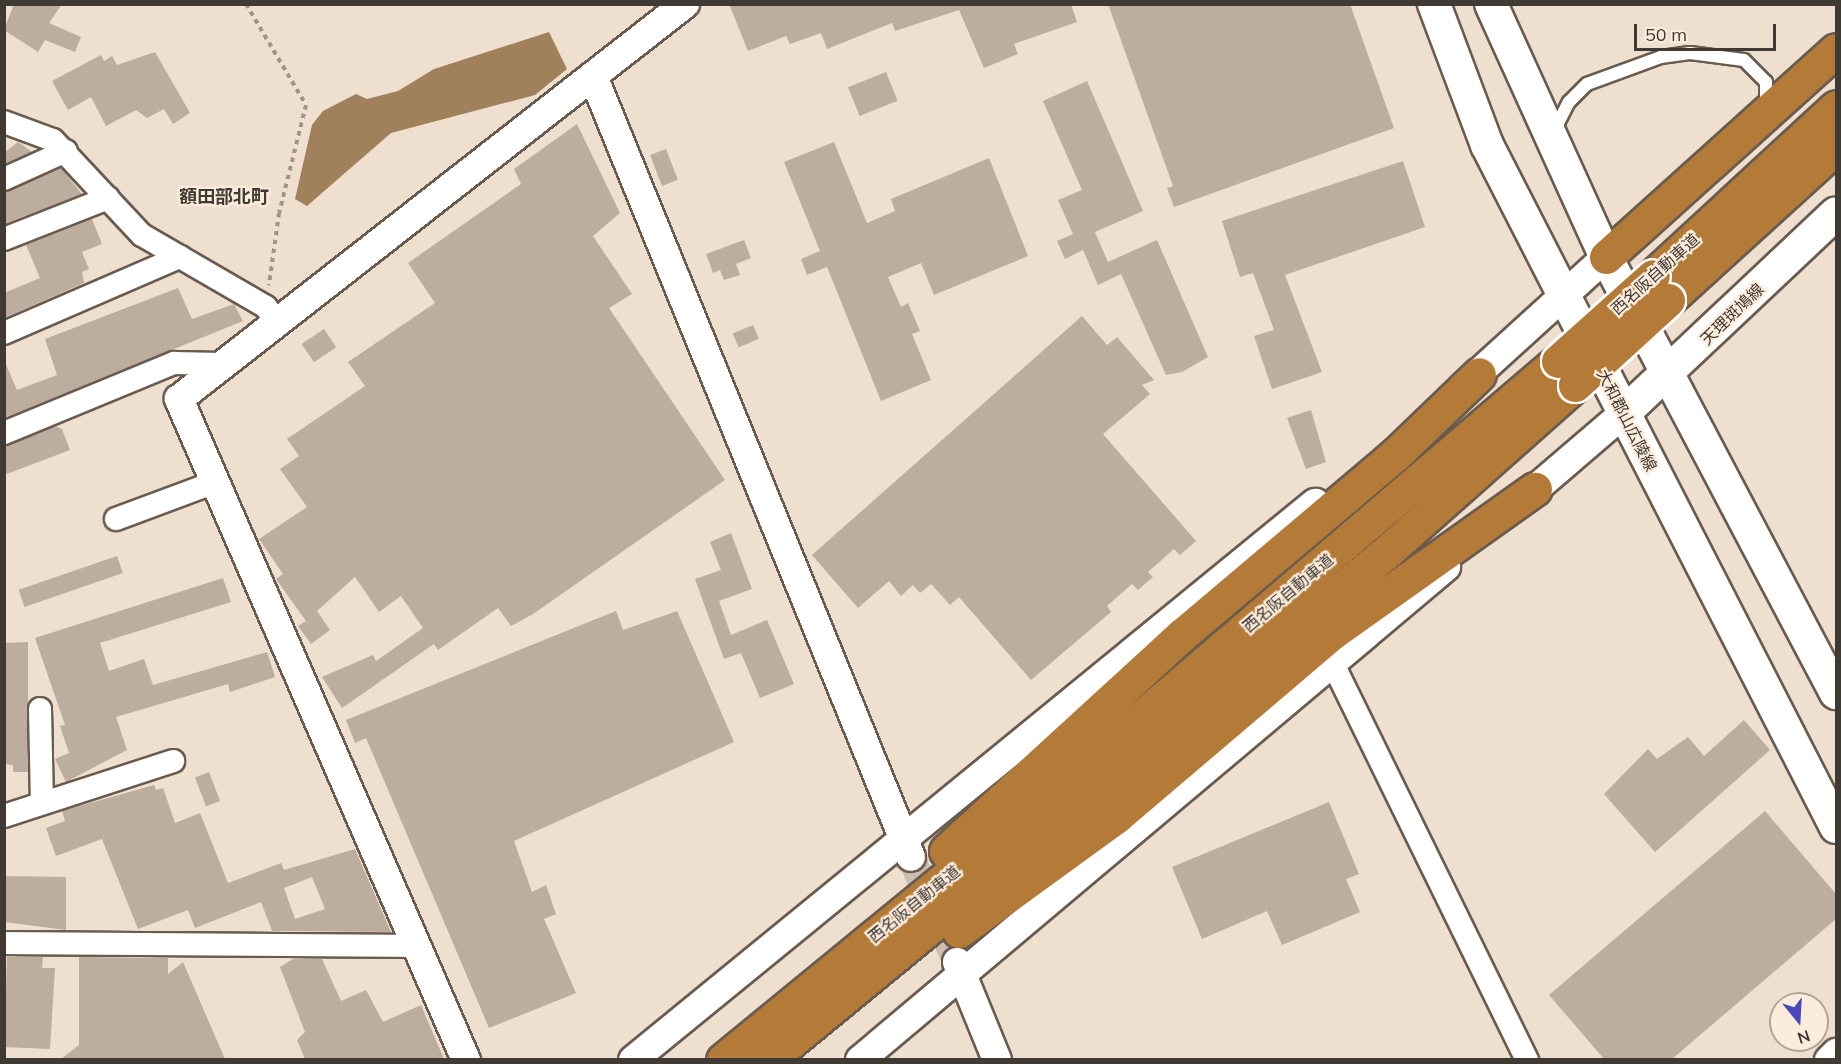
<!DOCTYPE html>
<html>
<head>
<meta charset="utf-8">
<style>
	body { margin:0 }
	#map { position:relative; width:1841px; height:1064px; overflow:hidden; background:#efdfcf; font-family:Mulish,"Noto Sans JP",sans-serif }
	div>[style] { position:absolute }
	.water>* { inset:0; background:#a1805c }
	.building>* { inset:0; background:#bcad9e; transform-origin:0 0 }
	.tertiary-tunnel>* { height:28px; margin-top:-14px; transform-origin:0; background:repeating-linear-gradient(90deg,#ccbeb0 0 28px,transparent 0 42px) }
	.path>* { height:4px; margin-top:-2px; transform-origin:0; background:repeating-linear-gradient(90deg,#9f9489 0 4.5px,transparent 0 9px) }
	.roads { filter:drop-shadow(2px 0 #695b4e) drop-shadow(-2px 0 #695b4e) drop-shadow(0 2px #695b4e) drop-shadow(0 -2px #695b4e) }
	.service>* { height:12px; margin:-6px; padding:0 6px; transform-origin:6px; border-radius:6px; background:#fff }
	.minor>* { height:22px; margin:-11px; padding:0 11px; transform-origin:11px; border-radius:11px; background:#fff }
	.tertiary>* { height:28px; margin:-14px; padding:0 14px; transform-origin:14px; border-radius:14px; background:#fff }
	.secondary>* { height:32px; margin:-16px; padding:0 16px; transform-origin:16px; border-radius:16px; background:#fff }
	.motorway>* { height:33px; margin:-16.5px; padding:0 16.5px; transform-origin:16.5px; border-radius:16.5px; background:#b47b38 }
	.bridges { filter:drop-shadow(2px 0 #fff) drop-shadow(-2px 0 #fff) drop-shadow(0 2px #fff) drop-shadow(0 -2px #fff) }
	.motorway-bridge>* { height:33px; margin:-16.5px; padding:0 16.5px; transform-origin:16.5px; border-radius:16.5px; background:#b47b38 }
	span { translate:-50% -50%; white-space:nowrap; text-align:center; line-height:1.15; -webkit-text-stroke:4.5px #fcecdc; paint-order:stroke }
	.street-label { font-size:16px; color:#403a34 }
	.neighbourhood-label { font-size:18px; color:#403a34; font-weight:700 }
	.frame { position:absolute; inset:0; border:6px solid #403a34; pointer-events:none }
	.north { position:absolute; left:1769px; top:992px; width:60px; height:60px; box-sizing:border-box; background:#fcecdc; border:2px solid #b1a599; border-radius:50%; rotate:162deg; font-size:16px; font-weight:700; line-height:24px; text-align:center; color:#403a34 }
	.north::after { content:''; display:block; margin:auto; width:21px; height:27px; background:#4a48be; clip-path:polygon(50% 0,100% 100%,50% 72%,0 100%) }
	.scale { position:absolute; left:1634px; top:24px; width:142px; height:27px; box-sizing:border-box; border:3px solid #403a34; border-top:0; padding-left:8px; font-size:18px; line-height:21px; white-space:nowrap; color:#403a34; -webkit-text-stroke:4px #fcecdc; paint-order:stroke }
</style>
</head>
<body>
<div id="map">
	<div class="water">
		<i style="clip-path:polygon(549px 32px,567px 69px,535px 95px,391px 133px,307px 206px,295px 199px,312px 125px,323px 111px,356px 94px,367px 99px,398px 91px,434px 69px)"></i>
	</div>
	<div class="building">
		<i style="clip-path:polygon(14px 4px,62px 4px,49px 23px,81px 37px,75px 52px,45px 40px,38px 52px,4px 30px)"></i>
		<i style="clip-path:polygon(729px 4px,1071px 4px,1077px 22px,1014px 44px,1018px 54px,984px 68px,959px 10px,895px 31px,892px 23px,827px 49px,821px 33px,790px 44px,786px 36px,748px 51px)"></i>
		<i style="clip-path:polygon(1108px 4px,1350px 4px,1394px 128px,1174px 207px,1167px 188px,1173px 186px)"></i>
		<i style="clip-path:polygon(155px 52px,190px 113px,173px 124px,164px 109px,147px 118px,136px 110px,106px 126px,91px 97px,68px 110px,52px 81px,101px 55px,104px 61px,112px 56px,117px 65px)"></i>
		<i style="left:886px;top:72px;width:31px;height:41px;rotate:68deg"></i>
		<i style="clip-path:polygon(1087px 81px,1143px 211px,1095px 232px,1108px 262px,1157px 240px,1208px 357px,1182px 372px,1166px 375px,1121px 274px,1098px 285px,1083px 250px,1065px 259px,1057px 241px,1073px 234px,1058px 200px,1082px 190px,1043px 101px)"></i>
		<i style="clip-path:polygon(577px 124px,620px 213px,593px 236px,632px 294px,609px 308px,725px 480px,533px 614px,511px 626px,498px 608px,438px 650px,434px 644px,342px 708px,322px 677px,373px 655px,376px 661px,423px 628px,401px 596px,379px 612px,355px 577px,317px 611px,330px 630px,311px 644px,298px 626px,306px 621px,276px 579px,283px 574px,259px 539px,307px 507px,280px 469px,299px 456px,287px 439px,365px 386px,348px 362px,435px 303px,408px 263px,521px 184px,514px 169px)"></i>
		<i style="clip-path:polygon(18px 142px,32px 152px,4px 164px,4px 153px)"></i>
		<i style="clip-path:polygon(834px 142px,867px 223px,895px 211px,891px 199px,989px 158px,1028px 256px,934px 295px,921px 263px,888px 277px,901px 307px,908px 303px,920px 331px,912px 334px,931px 380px,881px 401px,827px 267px,807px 275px,801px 259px,820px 251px,784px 162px)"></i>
		<i style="left:666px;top:149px;width:33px;height:17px;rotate:69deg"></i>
		<i style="clip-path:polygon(1403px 161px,1425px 227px,1285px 275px,1322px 372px,1272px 389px,1254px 336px,1274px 330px,1253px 273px,1240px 277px,1222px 221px)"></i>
		<i style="clip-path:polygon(61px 168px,82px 194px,4px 224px,4px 192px)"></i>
		<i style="clip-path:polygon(92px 219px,102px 244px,82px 252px,89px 269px,82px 272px,84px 283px,4px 318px,4px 293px,40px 278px,26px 245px)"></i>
		<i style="clip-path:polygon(744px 240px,751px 258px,736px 264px,740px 275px,724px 280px,720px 270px,713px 273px,706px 254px)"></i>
		<i style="clip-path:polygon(178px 288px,192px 319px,234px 304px,243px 321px,4px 418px,4px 360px,17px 390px,57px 375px,45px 339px)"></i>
		<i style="clip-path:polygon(1082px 316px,1107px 345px,1117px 337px,1154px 380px,1142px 385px,1150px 394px,1103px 434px,1196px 541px,1180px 555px,1174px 549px,1148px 572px,1153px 577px,1138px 590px,1132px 584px,1107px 606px,1111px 612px,1031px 680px,959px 597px,950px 605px,931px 584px,920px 593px,913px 585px,901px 596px,889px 581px,858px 608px,812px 555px)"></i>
		<i style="left:753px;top:325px;width:15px;height:22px;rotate:67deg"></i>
		<i style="left:324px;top:329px;width:22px;height:27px;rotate:56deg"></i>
		<i style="clip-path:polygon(1311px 410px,1326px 462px,1306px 469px,1287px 418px)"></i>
		<i style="clip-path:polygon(55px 426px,62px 429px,70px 450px,4px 475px,4px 446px)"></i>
		<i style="clip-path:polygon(731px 533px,752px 589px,719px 601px,731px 635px,767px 620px,794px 684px,760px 698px,741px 653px,724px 659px,695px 579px,721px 570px,710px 542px)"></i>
		<i style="left:117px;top:556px;width:18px;height:104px;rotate:71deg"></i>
		<i style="clip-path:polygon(223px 578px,231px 602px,100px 643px,109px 671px,144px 659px,153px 685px,267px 652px,275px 677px,230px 692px,228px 684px,116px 717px,127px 750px,66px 782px,55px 759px,69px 753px,60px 726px,65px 725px,35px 638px)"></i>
		<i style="clip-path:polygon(616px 611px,623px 630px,677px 611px,734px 742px,514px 841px,532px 892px,546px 885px,556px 914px,544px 919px,576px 993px,489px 1028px,366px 738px,355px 743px,346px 720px)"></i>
		<i style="clip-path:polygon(28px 642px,28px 772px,13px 772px,13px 765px,4px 764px,4px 643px)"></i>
		<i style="clip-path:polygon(1744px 720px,1770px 750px,1655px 852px,1604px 794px,1648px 749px,1657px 759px,1688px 737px,1704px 756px)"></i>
		<i style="left:209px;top:772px;width:31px;height:15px;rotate:69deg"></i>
		<i style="clip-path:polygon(evenodd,154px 785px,156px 790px,163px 788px,175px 823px,200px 813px,228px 883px,281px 863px,284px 870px,355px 849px,391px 932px,272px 931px,261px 902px,195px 928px,188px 910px,138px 929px,102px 839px,56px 856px,46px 828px,65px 821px,62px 811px,154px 785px,312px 877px,325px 909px,295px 919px,284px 888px,312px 877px)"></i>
		<i style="clip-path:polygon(1329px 802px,1359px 874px,1346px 879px,1360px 912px,1282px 945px,1267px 911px,1202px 939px,1172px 867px)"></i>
		<i style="clip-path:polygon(1765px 811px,1836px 894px,1836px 919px,1672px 1059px,1604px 1059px,1549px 995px)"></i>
		<i style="clip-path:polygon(4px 876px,66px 877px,66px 930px,4px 922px)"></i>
		<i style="clip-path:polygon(7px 957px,43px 957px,42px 968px,55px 968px,50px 1049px,4px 1047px)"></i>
		<i style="clip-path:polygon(79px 957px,168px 958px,168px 974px,183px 962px,225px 1059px,61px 1059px,79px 1045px)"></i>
		<i style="clip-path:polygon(293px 959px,322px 959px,341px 1001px,366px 990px,383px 1022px,421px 1005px,444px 1059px,305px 1059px,297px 1040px,305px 1032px,280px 967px)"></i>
	</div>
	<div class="tertiary-tunnel">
		<i style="left:911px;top:857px;width:110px;rotate:66.5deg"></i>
	</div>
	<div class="path">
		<i style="left:246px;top:4px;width:117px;rotate:59.3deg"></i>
		<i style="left:306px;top:105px;width:111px;rotate:104deg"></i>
		<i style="left:279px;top:213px;width:73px;rotate:97.9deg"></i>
	</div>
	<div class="roads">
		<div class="service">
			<i style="left:1553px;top:133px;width:35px;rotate:-63deg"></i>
			<i style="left:1569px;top:102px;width:25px;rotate:-45deg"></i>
			<i style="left:1587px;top:84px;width:79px;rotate:-20deg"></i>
			<i style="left:1661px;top:57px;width:29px;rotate:-8deg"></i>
			<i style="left:1690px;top:53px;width:54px;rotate:7.4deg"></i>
			<i style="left:1744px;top:60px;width:31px;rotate:45deg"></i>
			<i style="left:1766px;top:82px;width:23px;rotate:90deg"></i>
		</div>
		<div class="minor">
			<i style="left:4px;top:122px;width:52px;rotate:20.2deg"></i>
			<i style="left:53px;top:140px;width:130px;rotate:46.9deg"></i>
			<i style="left:142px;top:235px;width:143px;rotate:30.1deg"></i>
			<i style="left:266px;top:307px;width:16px;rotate:55deg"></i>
			<i style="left:4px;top:179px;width:68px;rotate:-24.3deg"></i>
			<i style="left:4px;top:239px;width:112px;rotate:-21.5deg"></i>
			<i style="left:4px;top:333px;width:192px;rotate:-23.4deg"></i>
			<i style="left:4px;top:433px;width:184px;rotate:-22.4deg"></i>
			<i style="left:174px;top:363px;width:47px;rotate:1.2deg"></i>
			<i style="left:116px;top:519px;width:103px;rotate:-20.4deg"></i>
			<i style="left:1334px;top:666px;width:439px;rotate:63.9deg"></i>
			<i style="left:40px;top:709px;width:92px;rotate:88.8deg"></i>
			<i style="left:4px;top:816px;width:178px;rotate:-18deg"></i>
			<i style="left:4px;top:943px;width:413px;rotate:0.4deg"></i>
		</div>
		<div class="tertiary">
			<i style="left:593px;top:76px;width:843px;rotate:67.85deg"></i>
			<i style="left:1462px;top:388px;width:195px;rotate:-42.3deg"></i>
			<i style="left:1519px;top:503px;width:138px;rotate:-40.6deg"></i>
			<i style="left:957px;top:962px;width:106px;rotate:67.8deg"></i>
			<i style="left:466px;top:1060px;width:721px;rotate:-113.47deg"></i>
			<i style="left:179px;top:399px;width:642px;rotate:-37.98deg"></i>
			<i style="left:633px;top:1060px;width:881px;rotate:-39.24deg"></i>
			<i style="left:860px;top:1060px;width:766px;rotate:-40.07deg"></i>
			<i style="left:1829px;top:1060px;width:10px;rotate:-45deg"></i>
		</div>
		<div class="secondary">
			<i style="left:1434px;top:4px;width:151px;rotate:69.4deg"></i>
			<i style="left:1487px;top:145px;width:766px;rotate:62.9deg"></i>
			<i style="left:1491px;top:4px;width:278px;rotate:65.6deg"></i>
			<i style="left:1606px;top:257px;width:493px;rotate:62.2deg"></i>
			<i style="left:1624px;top:413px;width:291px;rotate:-43.3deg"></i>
		</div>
		<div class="motorway">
			<i style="left:1606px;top:257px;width:309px;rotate:-42deg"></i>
			<i style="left:1653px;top:276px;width:249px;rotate:-42.7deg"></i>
			<i style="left:1668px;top:300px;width:227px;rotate:-42.3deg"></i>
			<i style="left:946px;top:851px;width:321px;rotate:-42.5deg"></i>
			<i style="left:1183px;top:634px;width:279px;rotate:-40.2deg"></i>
			<i style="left:1396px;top:454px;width:115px;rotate:-43.9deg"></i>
			<i style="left:959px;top:931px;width:195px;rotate:-36deg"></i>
			<i style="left:1117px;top:816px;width:282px;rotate:-40.4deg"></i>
			<i style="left:1332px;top:633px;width:249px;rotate:-35.4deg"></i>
			<i style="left:723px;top:1060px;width:495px;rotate:-39.3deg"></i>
			<i style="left:1106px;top:747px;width:594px;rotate:-40.5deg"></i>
			<i style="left:768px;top:1060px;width:804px;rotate:-39.39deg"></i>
			<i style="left:1389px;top:550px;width:249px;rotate:-41.6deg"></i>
		</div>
	</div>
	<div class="bridges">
		<div class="motorway-bridge">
			<i style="left:1558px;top:361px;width:127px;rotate:-41.8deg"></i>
			<i style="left:1575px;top:385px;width:126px;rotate:-42.4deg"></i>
		</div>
	</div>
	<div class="street-label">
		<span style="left:1655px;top:274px;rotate:-42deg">西名阪自動車道</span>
		<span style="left:1732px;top:314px;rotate:-44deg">天理斑鳩線</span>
		<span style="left:1627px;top:420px;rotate:63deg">大和郡山広陵線</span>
		<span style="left:1288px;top:593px;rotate:-40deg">西名阪自動車道</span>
		<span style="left:914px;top:904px;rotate:-39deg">西名阪自動車道</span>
	</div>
	<div class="neighbourhood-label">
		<span style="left:224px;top:197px">額田部北町</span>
	</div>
	<div class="frame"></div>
	<div class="north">N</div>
	<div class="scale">50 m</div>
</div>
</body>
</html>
